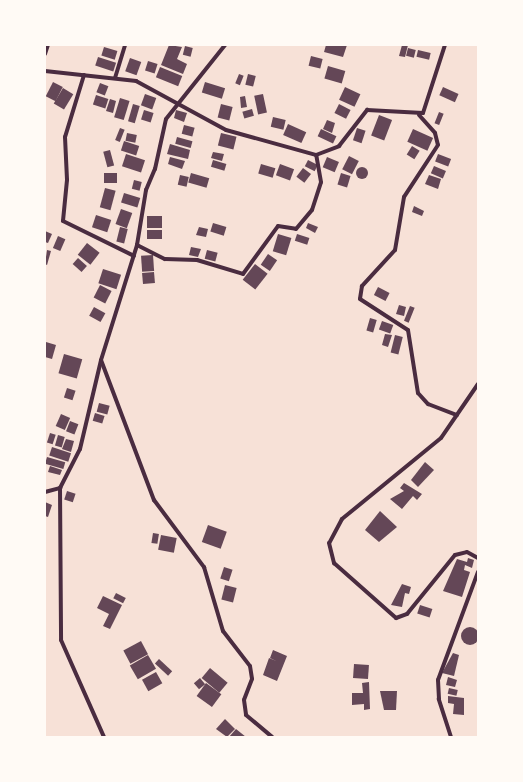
<!DOCTYPE html>
<html>
<head>
<meta charset="utf-8">
<style>
	body { margin:0 }
	#map { position:relative; width:523px; height:782px; overflow:hidden; background:#f7e1d7; font-family:Arial,sans-serif }
	div>[style] { position:absolute }
	.building>* { inset:0; background:#644757; transform-origin:0 0 }
	.round { border-radius:50% }
	.minor>* { height:4px; margin:-2px; padding:0 2px; transform-origin:2px; border-radius:2px; background:#4a2c40 }
	span { translate:-50% -50%; white-space:nowrap; text-align:center; line-height:1.15; -webkit-text-stroke:4.5px #fffaf5; paint-order:stroke }
	.frame { position:absolute; inset:0; border:46px solid #fffaf5; pointer-events:none }
</style>
</head>
<body>
<div id="map">
	<div class="building">
		<i style="clip-path:polygon(169px 45px,182px 47px,177px 59px,187px 64px,183px 74px,161px 65px)"></i>
		<i style="clip-path:polygon(326px 45px,347px 45px,343px 57px,324px 52px)"></i>
		<i style="clip-path:polygon(402px 45px,408px 45px,405px 57px,399px 56px)"></i>
		<i style="left:185px;top:46px;width:8px;height:9px;rotate:14deg"></i>
		<i style="left:104px;top:47px;width:14px;height:9px;rotate:17deg"></i>
		<i style="left:408px;top:48px;width:8px;height:8px;rotate:14deg"></i>
		<i style="left:418px;top:50px;width:13px;height:7px;rotate:13deg"></i>
		<i style="left:311px;top:56px;width:12px;height:10px;rotate:14deg"></i>
		<i style="left:98px;top:57px;width:19px;height:9px;rotate:18deg"></i>
		<i style="left:130px;top:58px;width:12px;height:14px;rotate:20deg"></i>
		<i style="left:148px;top:61px;width:10px;height:10px;rotate:17deg"></i>
		<i style="left:328px;top:66px;width:18px;height:13px;rotate:16deg"></i>
		<i style="left:160px;top:67px;width:24px;height:11px;rotate:22deg"></i>
		<i style="left:239px;top:74px;width:5px;height:10px;rotate:22deg"></i>
		<i style="left:248px;top:74px;width:8px;height:11px;rotate:14deg"></i>
		<i style="left:53px;top:82px;width:11px;height:16px;rotate:27deg"></i>
		<i style="left:205px;top:82px;width:21px;height:11px;rotate:17deg"></i>
		<i style="left:100px;top:83px;width:9px;height:10px;rotate:21deg"></i>
		<i style="left:345px;top:87px;width:17px;height:14px;rotate:25deg"></i>
		<i style="left:443px;top:87px;width:17px;height:9px;rotate:24deg"></i>
		<i style="left:63px;top:88px;width:12px;height:18px;rotate:31deg"></i>
		<i style="left:145px;top:94px;width:12px;height:12px;rotate:20deg"></i>
		<i style="left:263px;top:94px;width:19px;height:9px;rotate:78deg"></i>
		<i style="left:96px;top:95px;width:13px;height:10px;rotate:18deg"></i>
		<i style="clip-path:polygon(245px 96px,247px 107px,241px 108px,240px 97px)"></i>
		<i style="left:120px;top:98px;width:10px;height:20px;rotate:17deg"></i>
		<i style="clip-path:polygon(110px 99px,116px 101px,113px 113px,106px 111px)"></i>
		<i style="left:133px;top:104px;width:7px;height:18px;rotate:16deg"></i>
		<i style="left:221px;top:104px;width:12px;height:14px;rotate:14deg"></i>
		<i style="left:339px;top:104px;width:13px;height:10px;rotate:27deg"></i>
		<i style="left:252px;top:109px;width:7px;height:10px;rotate:74deg"></i>
		<i style="left:144px;top:110px;width:10px;height:10px;rotate:17deg"></i>
		<i style="clip-path:polygon(176px 110px,187px 113px,184px 122px,174px 118px)"></i>
		<i style="left:439px;top:112px;width:5px;height:12px;rotate:22deg"></i>
		<i style="left:379px;top:115px;width:14px;height:22px;rotate:21deg"></i>
		<i style="left:273px;top:117px;width:13px;height:10px;rotate:13deg"></i>
		<i style="clip-path:polygon(327px 120px,335px 123px,332px 133px,323px 129px)"></i>
		<i style="left:288px;top:124px;width:20px;height:12px;rotate:24deg"></i>
		<i style="left:184px;top:125px;width:11px;height:9px;rotate:15deg"></i>
		<i style="left:120px;top:128px;width:5px;height:13px;rotate:22deg"></i>
		<i style="left:357px;top:128px;width:9px;height:13px;rotate:18deg"></i>
		<i style="left:321px;top:129px;width:17px;height:8px;rotate:25deg"></i>
		<i style="left:413px;top:129px;width:22px;height:14px;rotate:24deg"></i>
		<i style="left:127px;top:133px;width:10px;height:8px;rotate:11deg"></i>
		<i style="left:221px;top:133px;width:16px;height:13px;rotate:14deg"></i>
		<i style="left:177px;top:137px;width:16px;height:7px;rotate:15deg"></i>
		<i style="left:124px;top:141px;width:16px;height:10px;rotate:18deg"></i>
		<i style="clip-path:polygon(170px 144px,190px 150px,188px 159px,167px 154px)"></i>
		<i style="left:412px;top:146px;width:9px;height:10px;rotate:32deg"></i>
		<i style="left:110px;top:150px;width:16px;height:7px;rotate:75deg"></i>
		<i style="clip-path:polygon(213px 152px,224px 154px,222px 161px,211px 158px)"></i>
		<i style="left:126px;top:154px;width:20px;height:13px;rotate:18deg"></i>
		<i style="left:438px;top:154px;width:14px;height:8px;rotate:21deg"></i>
		<i style="left:349px;top:156px;width:11px;height:15px;rotate:27deg"></i>
		<i style="clip-path:polygon(170px 157px,185px 161px,182px 169px,168px 164px)"></i>
		<i style="left:327px;top:157px;width:13px;height:11px;rotate:23deg"></i>
		<i style="left:213px;top:160px;width:14px;height:7px;rotate:17deg"></i>
		<i style="left:308px;top:160px;width:11px;height:7px;rotate:27deg"></i>
		<i style="left:261px;top:164px;width:15px;height:10px;rotate:16deg"></i>
		<i style="left:280px;top:164px;width:15px;height:12px;rotate:20deg"></i>
		<i style="left:434px;top:166px;width:13px;height:8px;rotate:23deg"></i>
		<i class="round" style="left:356px;top:167px;width:12px;height:12px"></i>
		<i style="left:303px;top:168px;width:10px;height:11px;rotate:37deg"></i>
		<i style="left:117px;top:173px;width:10px;height:13px;rotate:90deg"></i>
		<i style="left:191px;top:173px;width:19px;height:10px;rotate:16deg"></i>
		<i style="left:341px;top:173px;width:10px;height:12px;rotate:17deg"></i>
		<i style="left:180px;top:175px;width:9px;height:10px;rotate:13deg"></i>
		<i style="clip-path:polygon(429px 175px,441px 179px,438px 189px,425px 184px)"></i>
		<i style="left:134px;top:180px;width:8px;height:9px;rotate:14deg"></i>
		<i style="left:105px;top:188px;width:11px;height:20px;rotate:15deg"></i>
		<i style="left:124px;top:193px;width:17px;height:10px;rotate:17deg"></i>
		<i style="clip-path:polygon(414px 206px,424px 211px,422px 216px,412px 212px)"></i>
		<i style="left:121px;top:209px;width:12px;height:16px;rotate:20deg"></i>
		<i style="left:96px;top:215px;width:16px;height:13px;rotate:18deg"></i>
		<i style="left:147px;top:216px;width:15px;height:12px"></i>
		<i style="left:213px;top:223px;width:14px;height:9px;rotate:17deg"></i>
		<i style="clip-path:polygon(308px 223px,318px 227px,315px 233px,306px 228px)"></i>
		<i style="left:120px;top:227px;width:8px;height:15px;rotate:14deg"></i>
		<i style="clip-path:polygon(199px 227px,208px 229px,206px 237px,196px 235px)"></i>
		<i style="left:162px;top:230px;width:9px;height:15px;rotate:90deg"></i>
		<i style="clip-path:polygon(45px 231px,52px 234px,48px 243px,45px 242px)"></i>
		<i style="left:278px;top:234px;width:14px;height:18px;rotate:17deg"></i>
		<i style="left:297px;top:234px;width:13px;height:7px;rotate:18deg"></i>
		<i style="left:58px;top:236px;width:8px;height:13px;rotate:23deg"></i>
		<i style="left:87px;top:243px;width:16px;height:15px;rotate:38deg"></i>
		<i style="clip-path:polygon(191px 247px,201px 249px,198px 257px,189px 255px)"></i>
		<i style="clip-path:polygon(47px 250px,51px 251px,47px 265px,45px 264px)"></i>
		<i style="left:207px;top:250px;width:11px;height:9px;rotate:15deg"></i>
		<i style="left:268px;top:254px;width:11px;height:13px;rotate:34deg"></i>
		<i style="left:153px;top:255px;width:16px;height:12px;rotate:86deg"></i>
		<i style="left:78px;top:258px;width:12px;height:8px;rotate:42deg"></i>
		<i style="left:255px;top:264px;width:16px;height:20px;rotate:38deg"></i>
		<i style="left:103px;top:269px;width:19px;height:15px;rotate:18deg"></i>
		<i style="left:154px;top:272px;width:11px;height:12px;rotate:85deg"></i>
		<i style="left:100px;top:285px;width:13px;height:14px;rotate:27deg"></i>
		<i style="left:378px;top:287px;width:13px;height:9px;rotate:27deg"></i>
		<i style="clip-path:polygon(399px 305px,406px 307px,404px 316px,396px 314px)"></i>
		<i style="left:410px;top:306px;width:5px;height:16px;rotate:22deg"></i>
		<i style="left:94px;top:307px;width:13px;height:10px;rotate:29deg"></i>
		<i style="left:370px;top:318px;width:7px;height:13px;rotate:16deg"></i>
		<i style="left:382px;top:321px;width:12px;height:9px;rotate:20deg"></i>
		<i style="clip-path:polygon(385px 334px,392px 335px,388px 347px,382px 345px)"></i>
		<i style="left:395px;top:335px;width:8px;height:18px;rotate:14deg"></i>
		<i style="clip-path:polygon(46px 342px,56px 345px,52px 359px,45px 357px)"></i>
		<i style="left:64px;top:354px;width:19px;height:20px;rotate:16deg"></i>
		<i style="left:67px;top:388px;width:9px;height:10px;rotate:18deg"></i>
		<i style="left:99px;top:403px;width:11px;height:9px;rotate:15deg"></i>
		<i style="left:95px;top:413px;width:10px;height:8px;rotate:17deg"></i>
		<i style="left:61px;top:414px;width:10px;height:13px;rotate:24deg"></i>
		<i style="left:70px;top:421px;width:9px;height:11px;rotate:21deg"></i>
		<i style="left:50px;top:433px;width:6px;height:10px;rotate:18deg"></i>
		<i style="left:58px;top:435px;width:7px;height:11px;rotate:16deg"></i>
		<i style="clip-path:polygon(66px 439px,74px 441px,71px 452px,62px 449px)"></i>
		<i style="left:52px;top:447px;width:20px;height:9px;rotate:18deg"></i>
		<i style="left:47px;top:457px;width:19px;height:7px;rotate:16deg"></i>
		<i style="clip-path:polygon(425px 462px,434px 470px,418px 487px,411px 480px)"></i>
		<i style="clip-path:polygon(50px 466px,62px 470px,60px 475px,48px 472px)"></i>
		<i style="clip-path:polygon(404px 483px,422px 494px,417px 500px,413px 496px,402px 509px,390px 499px,404px 491px,400px 488px)"></i>
		<i style="left:67px;top:491px;width:9px;height:9px;rotate:18deg"></i>
		<i style="clip-path:polygon(45px 502px,52px 505px,48px 517px,45px 516px)"></i>
		<i style="clip-path:polygon(380px 511px,397px 527px,379px 542px,365px 530px)"></i>
		<i style="left:208px;top:525px;width:20px;height:18px;rotate:20deg"></i>
		<i style="left:153px;top:533px;width:6px;height:10px;rotate:9deg"></i>
		<i style="left:161px;top:535px;width:16px;height:15px;rotate:11deg"></i>
		<i style="clip-path:polygon(468px 558px,474px 560px,472px 568px,465px 565px,464px 570px,470px 572px,462px 597px,443px 591px,457px 559px,467px 562px)"></i>
		<i style="left:224px;top:567px;width:9px;height:12px;rotate:18deg"></i>
		<i style="clip-path:polygon(402px 584px,411px 587px,409px 594px,405px 593px,402px 607px,391px 605px)"></i>
		<i style="left:225px;top:585px;width:12px;height:15px;rotate:14deg"></i>
		<i style="left:116px;top:593px;width:11px;height:6px;rotate:27deg"></i>
		<i style="clip-path:polygon(103px 596px,122px 605px,110px 629px,103px 626px,109px 614px,97px 608px)"></i>
		<i style="left:420px;top:605px;width:13px;height:9px;rotate:18deg"></i>
		<i class="round" style="left:461px;top:627px;width:18px;height:18px"></i>
		<i style="left:141px;top:641px;width:15px;height:20px;rotate:62deg"></i>
		<i style="clip-path:polygon(273px 650px,287px 656px,277px 681px,263px 675px,269px 658px,276px 661px,270px 658px)"></i>
		<i style="clip-path:polygon(453px 653px,459px 655px,454px 676px,442px 673px)"></i>
		<i style="left:148px;top:655px;width:16px;height:21px;rotate:60deg"></i>
		<i style="left:159px;top:659px;width:18px;height:6px;rotate:43deg"></i>
		<i style="left:354px;top:664px;width:15px;height:14px;rotate:4deg"></i>
		<i style="left:210px;top:668px;width:23px;height:13px;rotate:40deg"></i>
		<i style="left:156px;top:672px;width:13px;height:16px;rotate:61deg"></i>
		<i style="clip-path:polygon(448px 677px,457px 680px,455px 687px,446px 685px)"></i>
		<i style="left:200px;top:678px;width:8px;height:8px;rotate:50deg"></i>
		<i style="clip-path:polygon(369px 682px,370px 709px,364px 710px,364px 704px,352px 705px,352px 693px,363px 693px,362px 683px)"></i>
		<i style="left:206px;top:683px;width:19px;height:16px;rotate:36deg"></i>
		<i style="left:449px;top:688px;width:9px;height:6px;rotate:13deg"></i>
		<i style="clip-path:polygon(380px 691px,397px 691px,396px 710px,384px 710px)"></i>
		<i style="clip-path:polygon(448px 696px,464px 698px,464px 715px,453px 714px,454px 704px,448px 703px)"></i>
		<i style="clip-path:polygon(225px 719px,235px 729px,227px 737px,216px 729px)"></i>
		<i style="clip-path:polygon(236px 729px,246px 737px,229px 737px)"></i>
	</div>
	<div class="minor">
		<i style="left:45px;top:54px;width:9px;rotate:-72deg"></i>
		<i style="left:45px;top:71px;width:92px;rotate:6.3deg"></i>
		<i style="left:136px;top:81px;width:102px;rotate:28.6deg"></i>
		<i style="left:226px;top:130px;width:93px;rotate:15.5deg"></i>
		<i style="left:316px;top:155px;width:25px;rotate:-21deg"></i>
		<i style="left:339px;top:146px;width:46px;rotate:-52.1deg"></i>
		<i style="left:367px;top:110px;width:56px;rotate:3.1deg"></i>
		<i style="left:423px;top:113px;width:71px;rotate:-72.1deg"></i>
		<i style="left:84px;top:75px;width:65px;rotate:107deg"></i>
		<i style="left:65px;top:137px;width:43px;rotate:87.3deg"></i>
		<i style="left:67px;top:180px;width:41px;rotate:95.6deg"></i>
		<i style="left:63px;top:221px;width:79px;rotate:26.2deg"></i>
		<i style="left:115px;top:78px;width:34px;rotate:-73deg"></i>
		<i style="left:419px;top:115px;width:24px;rotate:48deg"></i>
		<i style="left:435px;top:133px;width:12px;rotate:76deg"></i>
		<i style="left:438px;top:145px;width:62px;rotate:123.2deg"></i>
		<i style="left:404px;top:197px;width:54px;rotate:99.6deg"></i>
		<i style="left:395px;top:250px;width:49px;rotate:132.5deg"></i>
		<i style="left:362px;top:286px;width:13px;rotate:99deg"></i>
		<i style="left:360px;top:299px;width:57px;rotate:32.9deg"></i>
		<i style="left:408px;top:330px;width:64px;rotate:81deg"></i>
		<i style="left:418px;top:393px;width:15px;rotate:48deg"></i>
		<i style="left:428px;top:404px;width:31px;rotate:21deg"></i>
		<i style="left:137px;top:245px;width:31px;rotate:27deg"></i>
		<i style="left:165px;top:259px;width:32px;rotate:2deg"></i>
		<i style="left:197px;top:260px;width:48px;rotate:16.9deg"></i>
		<i style="left:243px;top:274px;width:59px;rotate:-53.9deg"></i>
		<i style="left:278px;top:226px;width:18px;rotate:9deg"></i>
		<i style="left:296px;top:229px;width:25px;rotate:-50deg"></i>
		<i style="left:312px;top:210px;width:29px;rotate:-72deg"></i>
		<i style="left:321px;top:182px;width:27px;rotate:-100deg"></i>
		<i style="left:101px;top:360px;width:150px;rotate:69.3deg"></i>
		<i style="left:154px;top:500px;width:84px;rotate:53.3deg"></i>
		<i style="left:204px;top:567px;width:67px;rotate:73.5deg"></i>
		<i style="left:223px;top:631px;width:44px;rotate:52.4deg"></i>
		<i style="left:250px;top:666px;width:13px;rotate:81deg"></i>
		<i style="left:252px;top:679px;width:22px;rotate:111deg"></i>
		<i style="left:244px;top:700px;width:15px;rotate:82deg"></i>
		<i style="left:246px;top:715px;width:34px;rotate:40deg"></i>
		<i style="left:478px;top:384px;width:65px;rotate:124.4deg"></i>
		<i style="left:441px;top:438px;width:128px;rotate:140.7deg"></i>
		<i style="left:342px;top:519px;width:27px;rotate:118deg"></i>
		<i style="left:329px;top:543px;width:21px;rotate:76deg"></i>
		<i style="left:334px;top:563px;width:83px;rotate:41.6deg"></i>
		<i style="left:396px;top:618px;width:12px;rotate:-20deg"></i>
		<i style="left:407px;top:614px;width:76px;rotate:-50.9deg"></i>
		<i style="left:455px;top:555px;width:12px;rotate:-14deg"></i>
		<i style="left:467px;top:552px;width:13px;rotate:29deg"></i>
		<i style="left:60px;top:488px;width:152px;rotate:89.6deg"></i>
		<i style="left:61px;top:640px;width:106px;rotate:66.1deg"></i>
		<i style="left:45px;top:492px;width:16px;rotate:-15deg"></i>
		<i style="left:60px;top:488px;width:44px;rotate:-62.9deg"></i>
		<i style="left:80px;top:449px;width:91px;rotate:-76.7deg"></i>
		<i style="left:101px;top:360px;width:121px;rotate:-72.6deg"></i>
		<i style="left:137px;top:245px;width:56px;rotate:-80.7deg"></i>
		<i style="left:146px;top:190px;width:23px;rotate:-67deg"></i>
		<i style="left:155px;top:169px;width:51px;rotate:-77.6deg"></i>
		<i style="left:166px;top:119px;width:95px;rotate:-51.4deg"></i>
		<i style="left:451px;top:737px;width:40px;rotate:-108deg"></i>
		<i style="left:439px;top:699px;width:19px;rotate:-93deg"></i>
		<i style="left:438px;top:680px;width:115px;rotate:-69.7deg"></i>
	</div>
	<div class="frame"></div>
</div>
</body>
</html>
